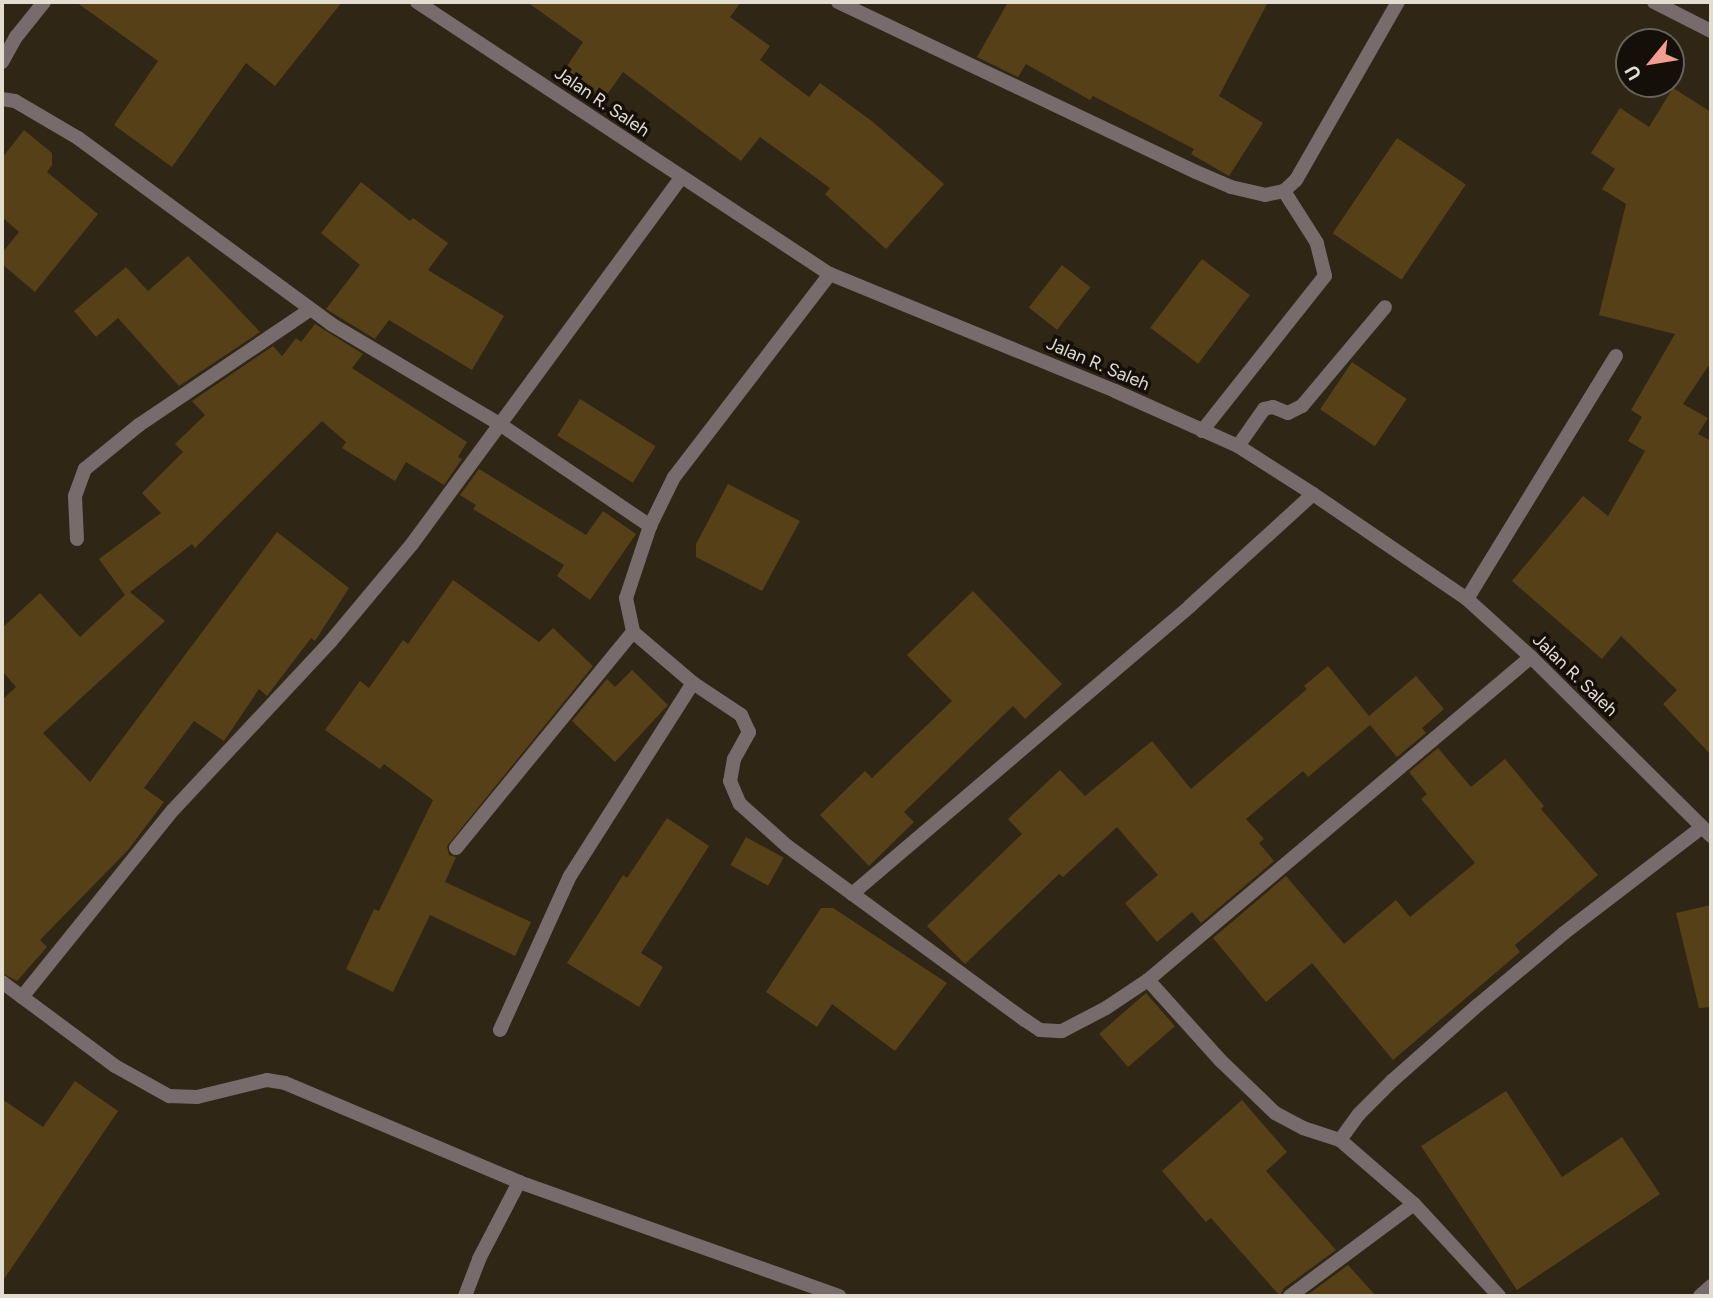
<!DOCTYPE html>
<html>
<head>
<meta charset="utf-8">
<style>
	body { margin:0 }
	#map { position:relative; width:1713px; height:1298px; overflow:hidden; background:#302616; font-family:Figtree,sans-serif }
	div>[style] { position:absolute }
	.building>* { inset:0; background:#564017; transform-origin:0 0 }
	.minor>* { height:14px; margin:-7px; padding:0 7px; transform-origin:7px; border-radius:7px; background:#776b6c }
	span { translate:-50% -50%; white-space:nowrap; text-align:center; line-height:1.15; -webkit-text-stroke:7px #141009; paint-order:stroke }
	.street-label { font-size:18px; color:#e2dcd1 }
	.frame { position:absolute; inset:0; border:4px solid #e2dcd1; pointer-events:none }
	.north { position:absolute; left:1615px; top:28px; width:70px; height:70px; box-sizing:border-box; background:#141009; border:2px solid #666259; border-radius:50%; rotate:240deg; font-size:19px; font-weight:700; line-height:28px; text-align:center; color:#e2dcd1 }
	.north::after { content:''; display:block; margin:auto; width:24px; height:32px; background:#f59c91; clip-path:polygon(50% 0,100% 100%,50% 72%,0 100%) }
</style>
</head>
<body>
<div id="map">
	<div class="building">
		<i style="clip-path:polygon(76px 2px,342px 2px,275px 86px,246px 63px,172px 167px,114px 125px,158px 61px)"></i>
		<i style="clip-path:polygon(527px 2px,741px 2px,730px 17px,770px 46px,760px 60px,809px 97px,820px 83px,873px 122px,944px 184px,886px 249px,825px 194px,830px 188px,760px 137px,741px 161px,623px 72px,599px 106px,559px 78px,583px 42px)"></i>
		<i style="clip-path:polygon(1008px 2px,1268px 2px,1219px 96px,1263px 123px,1229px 176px,1191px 154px,1194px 149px,1093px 96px,1090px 100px,1026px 64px,1018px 77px,977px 57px)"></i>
		<i style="clip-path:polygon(1673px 88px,1711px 112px,1711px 362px,1683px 404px,1708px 418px,1698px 434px,1711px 441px,1711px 755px,1663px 704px,1677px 690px,1621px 636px,1602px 659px,1512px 581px,1583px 496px,1608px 516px,1645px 451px,1628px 441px,1642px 417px,1631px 410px,1675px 334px,1599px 315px,1626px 204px,1602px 189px,1615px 169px,1591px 153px,1620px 108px,1649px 127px)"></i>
		<i style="clip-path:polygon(24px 130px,52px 153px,52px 165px,47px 172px,98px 214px,35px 292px,2px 264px,2px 253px,19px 232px,2px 217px,2px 158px)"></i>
		<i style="left:1397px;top:138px;width:83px;height:115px;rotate:34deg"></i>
		<i style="clip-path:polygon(361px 182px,410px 221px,413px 218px,448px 243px,428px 270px,504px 316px,472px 370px,389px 320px,375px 339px,326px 309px,360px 265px,321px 233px)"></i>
		<i style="clip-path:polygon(188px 256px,260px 332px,179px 386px,118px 318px,96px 337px,74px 311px,126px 267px,148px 291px)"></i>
		<i style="left:1202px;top:259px;width:60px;height:86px;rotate:37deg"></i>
		<i style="left:1062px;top:265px;width:36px;height:54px;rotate:38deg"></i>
		<i style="clip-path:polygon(315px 324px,363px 354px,352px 368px,467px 442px,458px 457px,462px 459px,444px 485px,406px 462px,395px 481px,342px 448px,346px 442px,322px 421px,195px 548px,192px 544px,130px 592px,165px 621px,43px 733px,90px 782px,277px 532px,349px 588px,315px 641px,311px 638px,267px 696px,259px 689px,224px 741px,194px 721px,144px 788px,164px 802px,128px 850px,40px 940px,47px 947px,17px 981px,2px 973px,2px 700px,16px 687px,2px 671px,2px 628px,40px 593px,80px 637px,127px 593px,125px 595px,99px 559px,161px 513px,142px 493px,183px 452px,175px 444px,205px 415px,192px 401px,273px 346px,282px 356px,296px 338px,301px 342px)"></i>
		<i style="left:1352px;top:362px;width:66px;height:57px;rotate:34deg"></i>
		<i style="left:580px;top:399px;width:89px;height:43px;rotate:32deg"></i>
		<i style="clip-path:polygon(479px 469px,586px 535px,603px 511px,636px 534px,590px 600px,557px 576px,564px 565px,473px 509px,476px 505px,460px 495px)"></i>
		<i style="clip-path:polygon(728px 484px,800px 521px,762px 591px,696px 557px,696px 544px)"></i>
		<i style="clip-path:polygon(453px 580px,539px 642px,553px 628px,593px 666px,447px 846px,449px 855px,456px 857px,445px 882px,531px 922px,515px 956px,430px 915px,393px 992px,346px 969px,374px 909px,379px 911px,433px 800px,384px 764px,380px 769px,325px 730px,360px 681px,369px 688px,403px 640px,408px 644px)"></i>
		<i style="clip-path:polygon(973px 591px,1062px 684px,1025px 719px,1013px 706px,904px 812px,914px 822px,869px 866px,820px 815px,865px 771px,872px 778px,952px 701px,907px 655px)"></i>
		<i style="clip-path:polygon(1328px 666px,1369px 716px,1416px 676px,1444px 709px,1422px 728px,1426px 733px,1397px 757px,1370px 725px,1308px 777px,1303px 771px,1246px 819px,1264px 839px,1259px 843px,1274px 861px,1201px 923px,1192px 912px,1157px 942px,1125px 903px,1158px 875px,1117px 827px,1063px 877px,1059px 874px,965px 964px,927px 926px,1022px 834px,1008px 819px,1060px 770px,1085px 796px,1152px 741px,1191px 789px,1307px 689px,1304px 686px)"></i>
		<i style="clip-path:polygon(632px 670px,668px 705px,615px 762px,572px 721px,607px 679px,615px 687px)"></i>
		<i style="clip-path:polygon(1438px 748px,1471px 787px,1505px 759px,1544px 806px,1541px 809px,1598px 875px,1515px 945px,1520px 952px,1393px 1060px,1312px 963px,1266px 1002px,1213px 938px,1286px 876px,1344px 944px,1396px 900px,1410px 917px,1475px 863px,1421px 799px,1427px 794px,1409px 772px)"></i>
		<i style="clip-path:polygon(667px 818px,709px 846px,641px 953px,663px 967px,639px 1007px,567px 963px,623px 875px,627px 878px)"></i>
		<i style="left:746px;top:837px;width:43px;height:32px;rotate:29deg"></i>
		<i style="clip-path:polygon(1711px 905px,1711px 1007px,1699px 1008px,1676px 913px)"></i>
		<i style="clip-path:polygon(821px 908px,833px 908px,947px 983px,895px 1051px,832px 1004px,817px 1027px,766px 992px)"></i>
		<i style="left:1146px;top:993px;width:44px;height:62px;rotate:49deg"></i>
		<i style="clip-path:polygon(75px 1081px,118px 1111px,2px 1282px,2px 1099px,43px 1127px)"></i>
		<i style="clip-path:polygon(1506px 1091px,1562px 1177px,1622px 1137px,1660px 1194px,1517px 1290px,1421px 1146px)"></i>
		<i style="clip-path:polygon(1242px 1100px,1287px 1152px,1266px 1171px,1336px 1250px,1284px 1288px,1280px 1296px,1211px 1218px,1206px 1222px,1162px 1171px)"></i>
		<i style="clip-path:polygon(1348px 1265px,1376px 1296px,1306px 1296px)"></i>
	</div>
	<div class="minor">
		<i style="left:417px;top:2px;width:495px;rotate:33.4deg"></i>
		<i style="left:830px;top:274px;width:308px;rotate:22.3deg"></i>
		<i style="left:1115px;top:391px;width:135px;rotate:24.1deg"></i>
		<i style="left:1238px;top:446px;width:89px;rotate:32.6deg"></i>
		<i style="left:1313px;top:494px;width:186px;rotate:34.3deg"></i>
		<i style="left:1467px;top:599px;width:86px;rotate:42.2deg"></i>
		<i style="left:1531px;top:657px;width:254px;rotate:44.8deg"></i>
		<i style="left:838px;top:2px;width:396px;rotate:25.4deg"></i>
		<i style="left:1196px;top:172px;width:38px;rotate:23deg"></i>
		<i style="left:1231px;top:187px;width:35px;rotate:13deg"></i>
		<i style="left:1265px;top:195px;width:19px;rotate:-12deg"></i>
		<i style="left:1284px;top:191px;width:16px;rotate:-43deg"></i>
		<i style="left:1296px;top:180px;width:205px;rotate:-60.2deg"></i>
		<i style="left:1654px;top:2px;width:64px;rotate:27deg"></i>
		<i style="left:2px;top:62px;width:29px;rotate:-61deg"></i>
		<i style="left:16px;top:37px;width:45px;rotate:-51.3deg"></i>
		<i style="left:2px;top:99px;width:13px;rotate:9deg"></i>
		<i style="left:15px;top:101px;width:73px;rotate:30.4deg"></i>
		<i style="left:78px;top:138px;width:314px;rotate:36.3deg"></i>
		<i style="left:331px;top:324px;width:194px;rotate:30.7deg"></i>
		<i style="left:498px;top:423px;width:184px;rotate:34.1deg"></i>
		<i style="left:830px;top:274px;width:256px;rotate:127.5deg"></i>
		<i style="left:674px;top:477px;width:55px;rotate:116.1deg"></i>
		<i style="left:650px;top:526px;width:76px;rotate:108.4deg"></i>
		<i style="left:626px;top:598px;width:35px;rotate:78deg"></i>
		<i style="left:633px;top:632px;width:79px;rotate:40.4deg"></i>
		<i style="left:693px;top:683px;width:58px;rotate:33.7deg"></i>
		<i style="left:741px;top:715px;width:19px;rotate:65deg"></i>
		<i style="left:749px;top:732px;width:31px;rotate:119deg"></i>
		<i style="left:734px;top:759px;width:22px;rotate:100deg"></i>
		<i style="left:730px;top:781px;width:25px;rotate:67deg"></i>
		<i style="left:740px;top:804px;width:63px;rotate:41.8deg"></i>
		<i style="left:787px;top:846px;width:295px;rotate:36.2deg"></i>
		<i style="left:1025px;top:1020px;width:18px;rotate:34deg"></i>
		<i style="left:1040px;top:1030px;width:22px;rotate:3deg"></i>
		<i style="left:1062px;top:1031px;width:50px;rotate:-27.6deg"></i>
		<i style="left:1106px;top:1008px;width:50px;rotate:-33.7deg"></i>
		<i style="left:1148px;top:980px;width:108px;rotate:48deg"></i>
		<i style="left:1220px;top:1060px;width:76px;rotate:43.9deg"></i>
		<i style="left:1275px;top:1113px;width:32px;rotate:28deg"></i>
		<i style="left:1303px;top:1128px;width:39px;rotate:18deg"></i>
		<i style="left:1202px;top:431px;width:198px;rotate:-51.6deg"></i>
		<i style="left:1325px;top:276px;width:34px;rotate:-104deg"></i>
		<i style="left:1317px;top:243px;width:62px;rotate:-122.4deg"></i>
		<i style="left:1238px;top:446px;width:45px;rotate:-54.9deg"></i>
		<i style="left:1264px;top:409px;width:9px;rotate:-13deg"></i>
		<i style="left:1273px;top:407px;width:16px;rotate:22deg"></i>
		<i style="left:1288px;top:413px;width:16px;rotate:-27deg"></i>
		<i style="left:1302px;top:406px;width:129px;rotate:-50deg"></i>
		<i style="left:77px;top:539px;width:43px;rotate:-92.7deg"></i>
		<i style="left:75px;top:496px;width:29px;rotate:-70deg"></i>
		<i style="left:85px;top:469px;width:70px;rotate:-39.2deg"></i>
		<i style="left:139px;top:425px;width:207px;rotate:-34deg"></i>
		<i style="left:1467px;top:599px;width:285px;rotate:-58.5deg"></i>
		<i style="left:456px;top:848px;width:279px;rotate:-50.7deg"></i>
		<i style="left:852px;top:894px;width:444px;rotate:-40.4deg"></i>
		<i style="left:1190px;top:606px;width:166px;rotate:-42.3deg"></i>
		<i style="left:1148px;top:980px;width:501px;rotate:-40.14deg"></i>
		<i style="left:2px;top:982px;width:141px;rotate:36.6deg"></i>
		<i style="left:115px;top:1066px;width:62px;rotate:29.1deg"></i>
		<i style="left:169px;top:1096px;width:28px;rotate:2deg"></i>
		<i style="left:197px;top:1097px;width:72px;rotate:-13.7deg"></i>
		<i style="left:267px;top:1080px;width:18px;rotate:9deg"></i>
		<i style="left:285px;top:1083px;width:254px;rotate:22.9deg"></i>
		<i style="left:22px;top:997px;width:240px;rotate:-51.1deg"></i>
		<i style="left:173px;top:810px;width:231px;rotate:-46.9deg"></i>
		<i style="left:331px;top:641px;width:126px;rotate:-50.1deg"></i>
		<i style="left:412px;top:544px;width:454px;rotate:-53.7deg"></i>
		<i style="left:500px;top:1030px;width:169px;rotate:-65.6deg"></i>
		<i style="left:570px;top:876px;width:229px;rotate:-57.5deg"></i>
		<i style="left:465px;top:1296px;width:40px;rotate:-69deg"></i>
		<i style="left:479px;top:1259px;width:87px;rotate:-62.5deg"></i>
		<i style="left:519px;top:1182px;width:340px;rotate:19.6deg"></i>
		<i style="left:1290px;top:1296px;width:154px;rotate:-36.6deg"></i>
		<i style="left:1499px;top:1296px;width:125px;rotate:-132.7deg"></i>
		<i style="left:1414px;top:1204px;width:98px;rotate:-139.1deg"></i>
		<i style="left:1340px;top:1140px;width:32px;rotate:-54deg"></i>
		<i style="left:1359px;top:1114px;width:47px;rotate:-45deg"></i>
		<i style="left:1392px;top:1081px;width:115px;rotate:-41.5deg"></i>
		<i style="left:1478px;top:1005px;width:112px;rotate:-39.9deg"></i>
		<i style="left:1564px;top:933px;width:174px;rotate:-37.5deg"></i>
		<i style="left:1700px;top:1296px;width:15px;rotate:-42deg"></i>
	</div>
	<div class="street-label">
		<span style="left:602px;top:102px;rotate:34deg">Jalan R. Saleh</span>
		<span style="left:1098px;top:364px;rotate:23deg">Jalan R. Saleh</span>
		<span style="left:1575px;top:675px;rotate:44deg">Jalan R. Saleh</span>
	</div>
	<div class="frame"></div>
	<div class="north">U</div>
</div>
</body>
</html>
